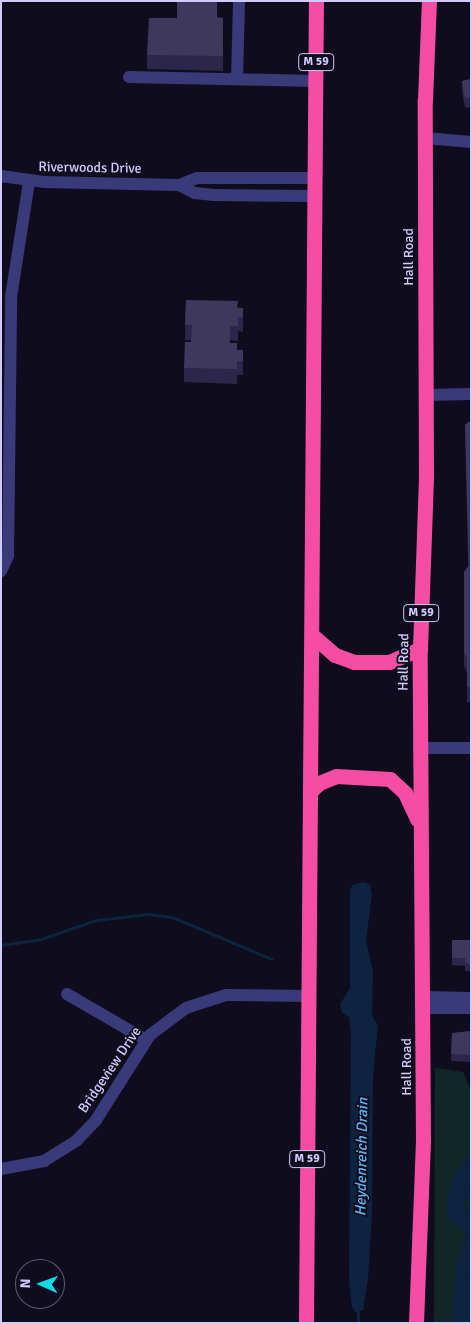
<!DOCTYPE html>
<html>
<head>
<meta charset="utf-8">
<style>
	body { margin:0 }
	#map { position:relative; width:472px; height:1324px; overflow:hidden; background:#0f0d1d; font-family:Signika,sans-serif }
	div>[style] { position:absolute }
	.green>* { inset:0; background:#102725 }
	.water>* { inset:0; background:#0e2340 }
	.stream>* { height:3px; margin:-1.5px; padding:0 1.5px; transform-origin:1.5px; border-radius:1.5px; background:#0e2340 }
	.river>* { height:19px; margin:-9.5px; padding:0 9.5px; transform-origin:9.5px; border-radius:9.5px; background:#0e2340 }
	.minor>* { height:12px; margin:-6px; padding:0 6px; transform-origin:6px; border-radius:6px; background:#3a3a7a }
	.highway>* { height:15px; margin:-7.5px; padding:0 7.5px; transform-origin:7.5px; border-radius:7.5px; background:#f64da4 }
	.wall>* { inset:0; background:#2c264a }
	.building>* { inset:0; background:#3e385d }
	span { translate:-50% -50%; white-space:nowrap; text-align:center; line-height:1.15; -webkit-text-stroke:4px #0f0d1d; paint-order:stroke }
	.shield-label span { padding:1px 4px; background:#0f0d1d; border:1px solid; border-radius:4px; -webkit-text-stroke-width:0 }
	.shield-label { font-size:12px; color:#cfcbfc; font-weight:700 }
	.street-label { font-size:14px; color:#cfcbfc }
	.water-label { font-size:15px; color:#5fb6f7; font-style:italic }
	.frame { position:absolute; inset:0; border:2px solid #cfcbfc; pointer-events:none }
	.north { position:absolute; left:15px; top:1259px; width:50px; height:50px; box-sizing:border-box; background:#0f0d1d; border:1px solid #5c5976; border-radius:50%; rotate:272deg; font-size:14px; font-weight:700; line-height:20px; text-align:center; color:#cfcbfc }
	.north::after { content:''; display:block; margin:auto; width:18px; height:22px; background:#0bdbe9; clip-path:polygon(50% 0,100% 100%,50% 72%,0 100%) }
</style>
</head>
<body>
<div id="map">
	<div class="green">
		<i style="clip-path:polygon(435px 1068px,463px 1072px,471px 1090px,471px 1323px,434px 1323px)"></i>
	</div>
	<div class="water">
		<i style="clip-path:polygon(364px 882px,370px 885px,372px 895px,366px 940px,373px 972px,372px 1016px,378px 1025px,373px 1076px,372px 1213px,368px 1279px,363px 1310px,356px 1313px,352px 1307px,349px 1281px,351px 1033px,349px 1017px,342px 1013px,340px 1004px,350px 988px,350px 891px,352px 885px)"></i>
	</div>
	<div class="stream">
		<i style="left:1px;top:945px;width:37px;rotate:-8deg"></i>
		<i style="left:38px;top:940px;width:61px;rotate:-19deg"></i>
		<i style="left:96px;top:920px;width:52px;rotate:-6.6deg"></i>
		<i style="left:148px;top:914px;width:24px;rotate:7deg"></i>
		<i style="left:172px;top:917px;width:108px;rotate:22.8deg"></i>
		<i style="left:358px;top:1323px;width:13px;rotate:-90deg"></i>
	</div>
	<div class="river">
		<i style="left:471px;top:1168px;width:11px;rotate:131deg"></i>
		<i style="left:464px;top:1176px;width:23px;rotate:110deg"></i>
		<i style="left:456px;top:1198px;width:13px;rotate:94deg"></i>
		<i style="left:455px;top:1211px;width:23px;rotate:47deg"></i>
		<i style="left:461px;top:1323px;width:56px;rotate:-85.9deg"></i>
		<i style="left:465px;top:1267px;width:21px;rotate:-73deg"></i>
	</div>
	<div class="minor">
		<i style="left:129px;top:77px;width:186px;rotate:1.2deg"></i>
		<i style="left:237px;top:79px;width:78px;rotate:-88.5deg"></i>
		<i style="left:426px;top:138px;width:45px;rotate:5.1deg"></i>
		<i style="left:1px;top:176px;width:43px;rotate:7.9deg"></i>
		<i style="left:44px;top:182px;width:135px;rotate:1.3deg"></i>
		<i style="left:179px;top:185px;width:19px;rotate:-21deg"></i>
		<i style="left:197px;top:178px;width:117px"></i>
		<i style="left:179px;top:185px;width:18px;rotate:27deg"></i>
		<i style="left:195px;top:193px;width:19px;rotate:6deg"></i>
		<i style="left:214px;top:195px;width:100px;rotate:0.6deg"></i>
		<i style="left:426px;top:395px;width:45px;rotate:-1.3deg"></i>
		<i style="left:1px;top:571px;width:17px;rotate:-65deg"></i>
		<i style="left:8px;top:556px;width:259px;rotate:-89.3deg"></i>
		<i style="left:11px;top:297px;width:116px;rotate:-81.1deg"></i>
		<i style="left:419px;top:748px;width:52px"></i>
		<i style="left:67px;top:994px;width:91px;rotate:30.2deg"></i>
		<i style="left:424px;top:997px;width:47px;rotate:1.2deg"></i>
		<i style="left:424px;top:1008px;width:47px"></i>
		<i style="left:1px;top:1169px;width:44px;rotate:-10.5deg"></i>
		<i style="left:44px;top:1161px;width:39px;rotate:-32deg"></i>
		<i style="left:77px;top:1140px;width:28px;rotate:-46deg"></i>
		<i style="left:96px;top:1120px;width:101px;rotate:-57.6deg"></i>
		<i style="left:150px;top:1035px;width:45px;rotate:-36.9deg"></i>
		<i style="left:186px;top:1008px;width:42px;rotate:-18deg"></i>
		<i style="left:226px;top:995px;width:82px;rotate:0.7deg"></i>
	</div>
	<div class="highway">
		<i style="left:313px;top:636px;width:29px;rotate:41deg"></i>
		<i style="left:335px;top:655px;width:20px;rotate:20deg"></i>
		<i style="left:354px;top:662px;width:35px"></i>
		<i style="left:389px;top:662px;width:34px;rotate:-23deg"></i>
		<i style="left:311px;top:791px;width:11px;rotate:-45deg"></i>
		<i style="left:319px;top:783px;width:18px;rotate:-22deg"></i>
		<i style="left:336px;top:776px;width:54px;rotate:3.2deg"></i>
		<i style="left:390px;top:779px;width:21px;rotate:43deg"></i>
		<i style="left:405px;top:793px;width:29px;rotate:65deg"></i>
		<i style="left:306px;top:1323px;width:1322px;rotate:-89.57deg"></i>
		<i style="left:416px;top:1323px;width:183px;rotate:-87.8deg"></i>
		<i style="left:423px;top:1140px;width:491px;rotate:-90.4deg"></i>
		<i style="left:420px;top:649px;width:170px;rotate:-88deg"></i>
		<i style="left:426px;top:479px;width:379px;rotate:-90.2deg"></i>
		<i style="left:425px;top:100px;width:99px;rotate:-87.7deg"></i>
	</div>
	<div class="wall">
		<i style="clip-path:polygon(177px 18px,223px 18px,223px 71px,147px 69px,147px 55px)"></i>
		<i style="clip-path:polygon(471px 79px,471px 107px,465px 108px,462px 91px,462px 81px)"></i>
		<i style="clip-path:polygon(186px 300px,243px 308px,243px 332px,238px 331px,238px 341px,230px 340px,230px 343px,237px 350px,243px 350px,243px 375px,237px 375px,237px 384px,184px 382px,184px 368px,191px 340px,185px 340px)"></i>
		<i style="clip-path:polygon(471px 422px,471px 702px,467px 702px,467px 673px,464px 666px,464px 572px,468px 566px,465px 425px)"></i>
		<i style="clip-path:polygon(452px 940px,471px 940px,471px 971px,465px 971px,465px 966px,452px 965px)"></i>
		<i style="clip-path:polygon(471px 1031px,471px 1062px,451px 1061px,452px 1033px)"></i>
	</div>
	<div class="building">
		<i style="clip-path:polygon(177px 1px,217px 1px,217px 17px,223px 18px,223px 56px,147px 55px,149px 18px,177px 18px)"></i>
		<i style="clip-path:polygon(471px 79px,471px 97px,465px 98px,462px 81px)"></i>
		<i style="clip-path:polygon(186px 300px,238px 301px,237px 308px,243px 308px,243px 317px,238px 317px,238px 326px,230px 326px,230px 343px,237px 343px,237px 350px,243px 350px,243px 361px,237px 361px,237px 369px,184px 368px,185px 342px,191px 342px,192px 325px,185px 325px)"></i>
		<i style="clip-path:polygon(468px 422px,471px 422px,471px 687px,467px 687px,467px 658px,464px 652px,464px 572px,469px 566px,465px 425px)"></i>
		<i style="clip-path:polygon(452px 940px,471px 940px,471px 964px,465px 963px,465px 958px,452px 958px)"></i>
		<i style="clip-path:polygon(471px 1031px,471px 1055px,451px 1054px,452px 1033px)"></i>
	</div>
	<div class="shield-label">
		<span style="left:316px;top:62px">M 59</span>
		<span style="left:421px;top:613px">M 59</span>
		<span style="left:307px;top:1159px">M 59</span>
	</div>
	<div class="street-label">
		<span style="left:90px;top:168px;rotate:1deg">Riverwoods Drive</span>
		<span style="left:409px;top:257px;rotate:-90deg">Hall Road</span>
		<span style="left:404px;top:662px;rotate:-89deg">Hall Road</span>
		<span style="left:407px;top:1067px;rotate:-90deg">Hall Road</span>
		<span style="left:110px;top:1070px;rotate:-56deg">Bridgeview Drive</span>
	</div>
	<div class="water-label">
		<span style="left:362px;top:1157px;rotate:-89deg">Heydenreich Drain</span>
	</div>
	<div class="frame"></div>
	<div class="north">N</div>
</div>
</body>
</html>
